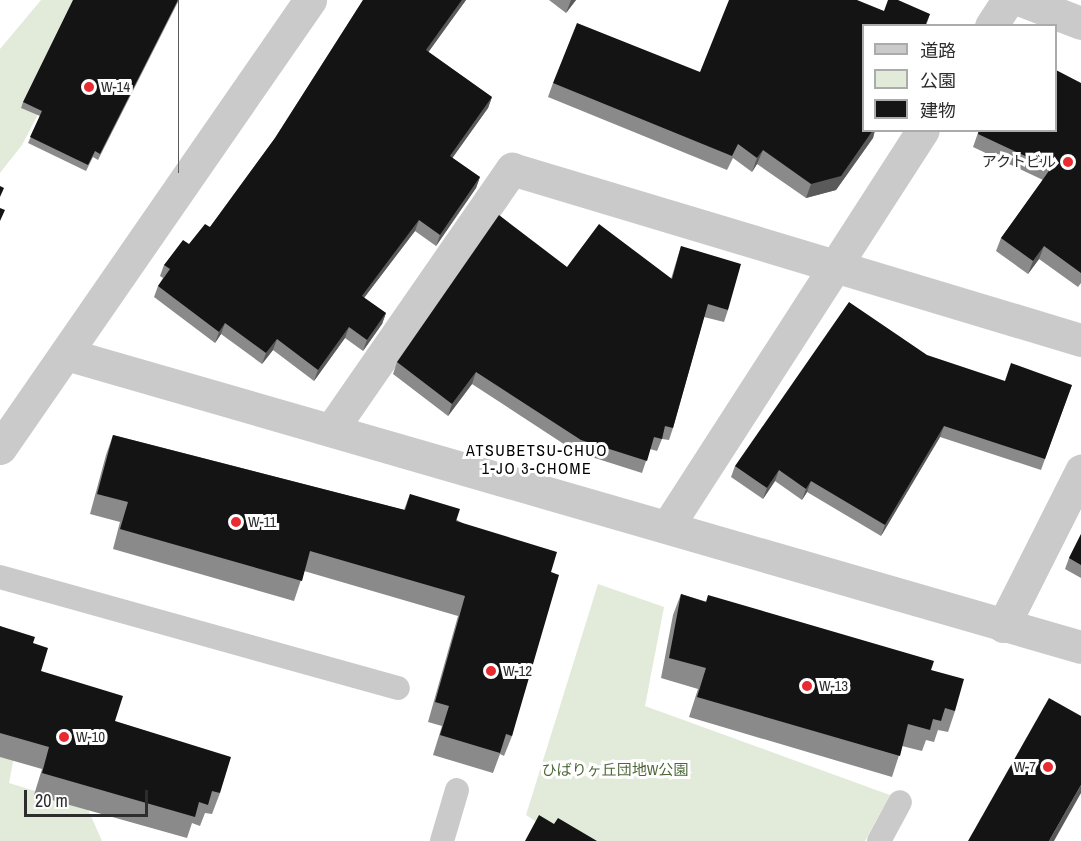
<!DOCTYPE html>
<html>
<head>
<meta charset="utf-8">
<style>
	body { margin:0 }
	#map { position:relative; width:1081px; height:841px; overflow:hidden; background:#fff; font-family:"Archivo Narrow","Noto Sans JP",sans-serif }
	div>[style] { position:absolute }
	.green>* { inset:0; background:#e2ebd9 }
	.service>* { height:24px; margin:-12px; padding:0 12px; transform-origin:12px; border-radius:12px; background:#cacaca }
	.minor>* { height:33px; margin:-16.5px; padding:0 16.5px; transform-origin:16.5px; border-radius:16.5px; background:#cacaca }
	.tertiary>* { height:33px; margin:-16.5px; padding:0 16.5px; transform-origin:16.5px; border-radius:16.5px; background:#cacaca }
	.wall>* { inset:0; background:#8a8a8a }
	.shaded-wall>* { inset:0; background:#5a5a5a; transform-origin:0 0 }
	.building>* { inset:0; background:#141414 }
	.dots>* { width:16px; height:16px; translate:-50% -50%; box-sizing:border-box; border:3px solid #fff; border-radius:50% }
	span { translate:-50% -50%; white-space:nowrap; text-align:center; line-height:1.15; -webkit-text-stroke:6px #fff; paint-order:stroke }
	.poi-label { font-size:15px; color:#2d2d2d }
	.left { translate:0 -50%; text-align:left }
	.right { translate:-100% -50%; text-align:right }
	.park-label { font-size:15px; color:#4e683a }
	.neighbourhood-label { font-size:16px; color:#000; letter-spacing:1.5px }
	.legend { position:absolute; left:862px; top:24px; width:195px; height:108px; box-sizing:border-box; background:#fff; border:2px solid #ababab; margin:0; padding:8px 10px; list-style:none; font-size:18px; color:#2d2d2d }
	.legend li { display:flex; align-items:center; gap:12px; height:30px }
	.legend b { width:30px; border:2px solid #ababab }
	.scale { position:absolute; left:24px; top:790px; width:124px; height:27px; box-sizing:border-box; border:3px solid #2d2d2d; border-top:0; padding-left:8px; font-size:18px; line-height:21px; white-space:nowrap; color:#2d2d2d; -webkit-text-stroke:4px #fff; paint-order:stroke }
</style>
</head>
<body>
<div id="map">
	<div class="green">
		<i style="clip-path:polygon(41px 0,98px 0,22px 145px,0 173px,0 49px)"></i>
		<i style="clip-path:polygon(598px 584px,664px 607px,645px 706px,890px 795px,865px 841px,566px 841px,526px 815px)"></i>
		<i style="clip-path:polygon(0 750px,15px 752px,9px 783px,87px 807px,102px 841px,0 841px)"></i>
	</div>
	<div class="service">
		<i style="left:0;top:577px;width:413px;rotate:15.6deg"></i>
		<i style="left:442px;top:841px;width:53px;rotate:-73.6deg"></i>
		<i style="left:879px;top:841px;width:44px;rotate:-61.7deg"></i>
	</div>
	<div class="minor">
		<i style="left:991px;top:26px;width:31px;rotate:-57deg"></i>
		<i style="left:66px;top:354px;width:1056px;rotate:16.1deg"></i>
		<i style="left:331px;top:430px;width:318px;rotate:-55.3deg"></i>
		<i style="left:512px;top:169px;width:594px;rotate:16.73deg"></i>
		<i style="left:0;top:448px;width:545px;rotate:-55.32deg"></i>
		<i style="left:667px;top:527px;width:472px;rotate:-57.2deg"></i>
		<i style="left:1003px;top:626px;width:174px;rotate:-63.3deg"></i>
	</div>
	<div class="tertiary">
		<i style="left:1021px;top:0;width:64px;rotate:21deg"></i>
	</div>
	<div class="wall">
		<i style="clip-path:polygon(179px 0,98px 160px,93px 157px,86px 171px,28px 143px,40px 116px,21px 108px,23px 102px)"></i>
		<i style="clip-path:polygon(363px 0,466px 0,428px 52px,492px 97px,488px 108px,452px 158px,480px 177px,476px 188px,436px 246px,415px 231px,364px 298px,386px 313px,382px 324px,363px 351px,345px 338px,314px 381px,273px 350px,262px 364px,221px 334px,215px 343px,154px 297px,158px 286px,163px 278px,160px 276px,164px 265px,210px 227px,275px 138px)"></i>
		<i style="clip-path:polygon(549px 0,576px 0,566px 13px)"></i>
		<i style="clip-path:polygon(884px 11px,930px 14px,926px 26px,864px 26px,864px 130px,875px 130px,873px 138px,836px 190px,806px 198px,757px 164px,752px 172px,733px 158px,727px 170px,548px 97px,553px 83px,700px 72px)"></i>
		<i style="clip-path:polygon(1081px 83px,1081px 283px,1078px 287px,1039px 259px,1028px 274px,996px 251px,1001px 238px,1043px 180px,973px 147px,979px 130px)"></i>
		<i style="clip-path:polygon(681px 246px,728px 310px,724px 322px,704px 317px,673px 428px,669px 440px,662px 439px,657px 451px,650px 449px,642px 473px,576px 452px,472px 384px,448px 416px,393px 374px,397px 362px,567px 267px,671px 279px)"></i>
		<i style="clip-path:polygon(1005px 381px,1072px 385px,1041px 470px,940px 437px,881px 536px,807px 492px,802px 500px,775px 481px,763px 499px,731px 477px,735px 466px)"></i>
		<i style="clip-path:polygon(113px 435px,404px 510px,410px 494px,551px 572px,512px 736px,504px 756px,500px 754px,493px 773px,433px 755px,442px 726px,428px 722px,458px 616px,304px 571px,294px 601px,113px 549px,120px 522px,90px 514px,106px 455px)"></i>
		<i style="clip-path:polygon(1081px 534px,1081px 578px,1065px 569px,1069px 558px)"></i>
		<i style="clip-path:polygon(681px 594px,931px 670px,955px 711px,948px 732px,938px 730px,934px 742px,926px 740px,922px 751px,902px 746px,892px 777px,689px 717px,698px 689px,661px 678px,673px 615px)"></i>
		<i style="clip-path:polygon(0 626px,33px 643px,41px 671px,220px 793px,212px 814px,205px 813px,200px 826px,192px 823px,187px 838px,34px 795px,42px 769px,0 757px)"></i>
	</div>
	<div class="shaded-wall">
		<i style="left:178px;top:0;width:1px;height:173px"></i>
		<i style="clip-path:polygon(462px 0,466px 0,422px 61px,426px 50px)"></i>
		<i style="clip-path:polygon(571px 0,576px 0,566px 13px)"></i>
		<i style="clip-path:polygon(492px 97px,488px 108px,446px 167px,450px 156px)"></i>
		<i style="clip-path:polygon(873px 130px,875px 130px,873px 138px,836px 190px,806px 198px,811px 184px)"></i>
		<i style="clip-path:polygon(763px 150px,757px 164px,752px 172px,757px 158px)"></i>
		<i style="clip-path:polygon(480px 177px,476px 188px,436px 246px,440px 235px)"></i>
		<i style="clip-path:polygon(419px 220px,415px 231px,357px 307px,362px 296px)"></i>
		<i style="clip-path:polygon(1044px 246px,1039px 259px,1028px 274px,1033px 261px)"></i>
		<i style="clip-path:polygon(386px 313px,382px 324px,363px 351px,367px 340px)"></i>
		<i style="clip-path:polygon(225px 323px,221px 334px,215px 343px,219px 332px)"></i>
		<i style="clip-path:polygon(349px 327px,345px 338px,314px 381px,318px 370px)"></i>
		<i style="clip-path:polygon(277px 339px,273px 350px,262px 364px,266px 353px)"></i>
		<i style="clip-path:polygon(476px 372px,472px 384px,448px 416px,452px 404px)"></i>
		<i style="clip-path:polygon(944px 426px,940px 437px,881px 536px,885px 525px)"></i>
		<i style="clip-path:polygon(779px 470px,775px 481px,763px 499px,767px 488px)"></i>
		<i style="clip-path:polygon(811px 481px,807px 492px,802px 500px,806px 489px)"></i>
		<i style="clip-path:polygon(1081px 785px,1081px 793px,1054px 841px,1049px 841px)"></i>
	</div>
	<div class="building">
		<i style="clip-path:polygon(73px 0,178px 0,100px 154px,95px 151px,88px 165px,30px 137px,42px 111px,23px 102px)"></i>
		<i style="clip-path:polygon(363px 0,462px 0,426px 50px,492px 97px,450px 156px,480px 177px,440px 235px,419px 220px,362px 296px,386px 313px,367px 340px,349px 327px,318px 370px,277px 339px,266px 353px,225px 323px,219px 332px,158px 286px,170px 269px,164px 265px,183px 240px,189px 244px,205px 224px,210px 227px,275px 138px)"></i>
		<i style="clip-path:polygon(729px 0,857px 0,884px 11px,888px 0,898px 0,930px 14px,925px 26px,864px 26px,864px 130px,873px 130px,841px 176px,811px 184px,763px 150px,757px 158px,738px 144px,732px 156px,553px 83px,577px 23px,700px 72px)"></i>
		<i style="clip-path:polygon(1056px 70px,1081px 83px,1081px 273px,1044px 246px,1033px 261px,1001px 238px,1051px 168px,978px 134px,979px 130px,1056px 130px)"></i>
		<i style="clip-path:polygon(0 186px,4px 188px,0 197px)"></i>
		<i style="clip-path:polygon(0 208px,5px 210px,0 221px)"></i>
		<i style="clip-path:polygon(499px 215px,567px 267px,599px 224px,672px 279px,681px 246px,741px 264px,728px 310px,708px 304px,673px 428px,665px 426px,662px 439px,654px 437px,647px 461px,581px 440px,476px 372px,452px 404px,397px 362px)"></i>
		<i style="clip-path:polygon(849px 302px,927px 355px,1005px 381px,1011px 363px,1072px 385px,1045px 459px,944px 426px,885px 525px,811px 481px,806px 489px,779px 470px,767px 488px,735px 466px)"></i>
		<i style="clip-path:polygon(113px 435px,405px 510px,410px 494px,460px 509px,456px 521px,557px 552px,551px 572px,559px 575px,512px 736px,506px 734px,500px 753px,440px 735px,449px 706px,435px 702px,465px 596px,310px 551px,302px 581px,120px 529px,128px 502px,97px 494px)"></i>
		<i style="clip-path:polygon(1081px 534px,1081px 565px,1069px 558px)"></i>
		<i style="clip-path:polygon(681px 594px,706px 602px,708px 595px,934px 661px,931px 670px,964px 679px,955px 711px,945px 708px,941px 721px,933px 719px,930px 730px,908px 724px,900px 756px,697px 697px,706px 668px,669px 658px)"></i>
		<i style="clip-path:polygon(0 626px,35px 637px,33px 643px,48px 648px,41px 671px,123px 696px,115px 721px,231px 757px,220px 793px,212px 791px,208px 805px,199px 802px,195px 817px,42px 773px,49px 747px,0 733px)"></i>
		<i style="clip-path:polygon(1049px 698px,1081px 716px,1081px 785px,1049px 841px,968px 841px)"></i>
		<i style="clip-path:polygon(539px 815px,554px 824px,558px 818px,597px 841px,525px 841px)"></i>
	</div>
	<div class="dots">
		<i style="left:89px;top:87px;background:#e72b31"></i>
		<i style="left:1068px;top:162px;background:#e72b31"></i>
		<i style="left:236px;top:522px;background:#e72b31"></i>
		<i style="left:491px;top:671px;background:#e72b31"></i>
		<i style="left:807px;top:686px;background:#e72b31"></i>
		<i style="left:64px;top:737px;background:#e72b31"></i>
		<i style="left:1048px;top:767px;background:#e72b31"></i>
	</div>
	<div class="poi-label">
		<span class="left" style="left:101px;top:87px">W-14</span>
		<span class="right" style="left:1056px;top:162px">アクトビル</span>
		<span class="left" style="left:248px;top:522px">W-11</span>
		<span class="left" style="left:503px;top:671px">W-12</span>
		<span class="left" style="left:819px;top:686px">W-13</span>
		<span class="left" style="left:76px;top:737px">W-10</span>
		<span class="right" style="left:1036px;top:767px">W-7</span>
	</div>
	<div class="park-label">
		<span style="left:615px;top:770px">ひばりヶ丘団地W公園</span>
	</div>
	<div class="neighbourhood-label">
		<span style="left:537px;top:459px">ATSUBETSU-CHUO<br>1-JO 3-CHOME</span>
	</div>
	<ul class="legend">
	<li><b style="height:8px;background:#cacaca"></b>道路</li>
	<li><b style="height:16px;background:#e2ebd9"></b>公園</li>
	<li><b style="height:16px;background:#141414"></b>建物</li>
	</ul>
	<div class="scale">20 m</div>
</div>
</body>
</html>
